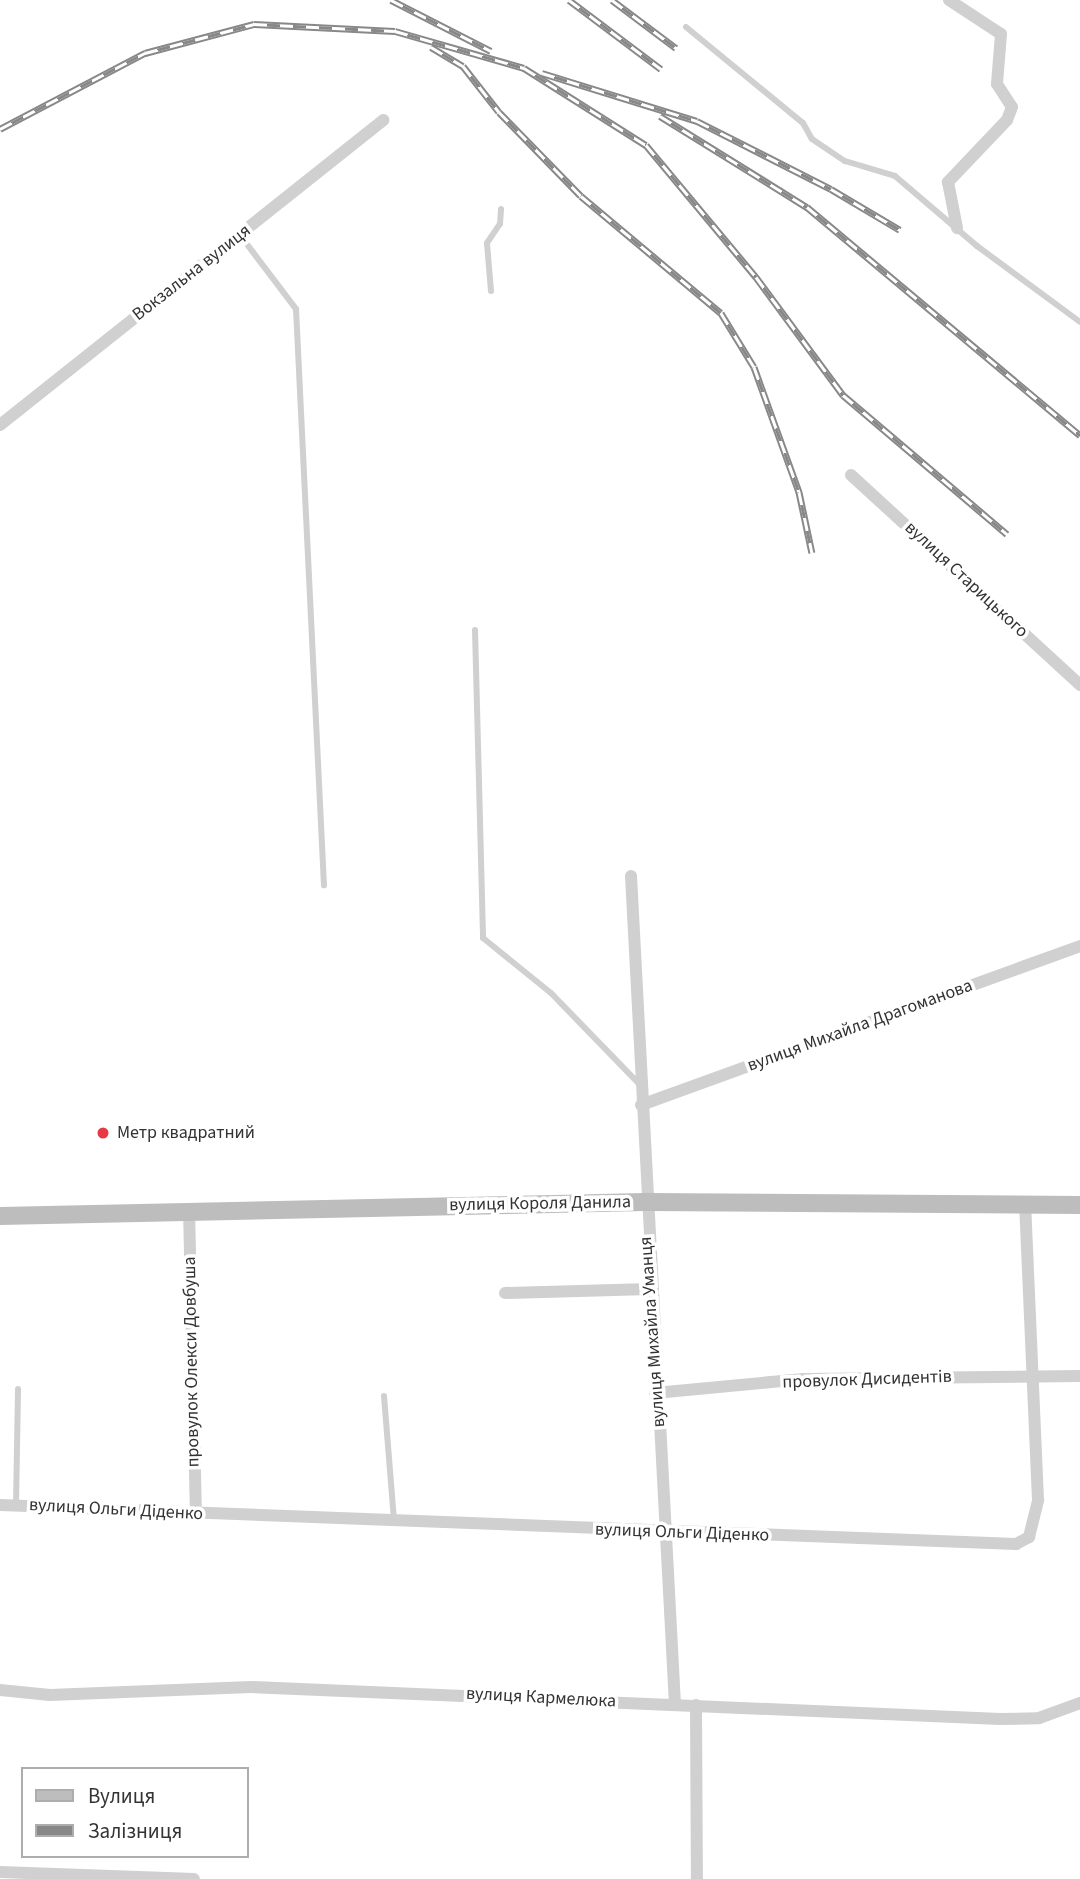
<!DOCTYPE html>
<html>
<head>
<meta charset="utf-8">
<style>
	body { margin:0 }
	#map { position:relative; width:1080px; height:1879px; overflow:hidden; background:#fff; font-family:"Source Sans 3",sans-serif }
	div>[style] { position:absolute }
	.lane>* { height:6px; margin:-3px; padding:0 3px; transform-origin:3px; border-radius:3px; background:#d0d0d0 }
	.street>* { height:12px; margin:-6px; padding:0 6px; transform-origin:6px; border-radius:6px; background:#d0d0d0 }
	.secondary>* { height:18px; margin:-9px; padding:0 9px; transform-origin:9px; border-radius:9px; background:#bdbdbd }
	.rail>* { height:7px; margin-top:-3.5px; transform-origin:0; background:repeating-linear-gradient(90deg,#fff 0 13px,#888 0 26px); box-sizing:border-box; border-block:2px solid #888 }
	.dots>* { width:19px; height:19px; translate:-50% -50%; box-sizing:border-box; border:4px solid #fff; border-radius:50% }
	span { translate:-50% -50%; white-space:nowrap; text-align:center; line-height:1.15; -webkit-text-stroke:7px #fff; paint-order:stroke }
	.street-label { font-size:18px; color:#333 }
	.poi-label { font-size:18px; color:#333 }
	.left { translate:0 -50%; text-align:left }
	.legend { position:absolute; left:21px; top:1767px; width:228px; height:91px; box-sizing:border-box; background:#fff; border:2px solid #adadad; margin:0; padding:9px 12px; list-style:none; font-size:21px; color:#333 }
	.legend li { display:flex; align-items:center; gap:14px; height:35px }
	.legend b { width:35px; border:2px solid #adadad }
</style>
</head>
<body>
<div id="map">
	<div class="lane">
		<i style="left:686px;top:27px;width:151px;rotate:39.4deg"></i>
		<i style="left:803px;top:123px;width:18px;rotate:61deg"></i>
		<i style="left:812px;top:139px;width:40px;rotate:34deg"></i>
		<i style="left:845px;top:161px;width:52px;rotate:16.7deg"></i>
		<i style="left:895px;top:176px;width:108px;rotate:40.5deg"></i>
		<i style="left:977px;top:246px;width:128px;rotate:36.4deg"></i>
		<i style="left:240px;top:235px;width:93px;rotate:52.9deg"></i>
		<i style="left:296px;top:309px;width:577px;rotate:87.22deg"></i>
		<i style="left:491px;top:291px;width:48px;rotate:-94.8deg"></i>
		<i style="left:487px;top:243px;width:23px;rotate:-56deg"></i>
		<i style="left:500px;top:224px;width:15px;rotate:-86deg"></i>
		<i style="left:475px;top:630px;width:308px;rotate:88.5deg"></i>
		<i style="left:483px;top:938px;width:87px;rotate:39deg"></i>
		<i style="left:551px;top:993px;width:128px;rotate:45.9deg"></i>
		<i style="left:384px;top:1396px;width:123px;rotate:85.4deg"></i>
		<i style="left:16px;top:1505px;width:116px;rotate:-89deg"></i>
	</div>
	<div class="street">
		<i style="left:949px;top:0;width:62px;rotate:33.2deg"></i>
		<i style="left:1001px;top:34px;width:50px;rotate:94.6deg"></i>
		<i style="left:997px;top:84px;width:27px;rotate:57deg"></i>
		<i style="left:1012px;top:107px;width:14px;rotate:111deg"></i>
		<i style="left:1007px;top:120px;width:86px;rotate:133.6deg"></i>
		<i style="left:948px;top:182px;width:47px;rotate:78.9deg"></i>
		<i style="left:0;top:425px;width:490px;rotate:-38.5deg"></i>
		<i style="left:851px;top:475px;width:311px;rotate:42.5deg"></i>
		<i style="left:631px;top:876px;width:829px;rotate:86.96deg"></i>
		<i style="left:641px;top:1105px;width:467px;rotate:-19.9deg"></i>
		<i style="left:189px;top:1209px;width:305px;rotate:88.7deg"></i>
		<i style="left:505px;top:1293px;width:145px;rotate:-1.6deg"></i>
		<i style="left:655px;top:1393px;width:150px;rotate:-5.4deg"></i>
		<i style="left:804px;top:1379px;width:276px;rotate:-0.6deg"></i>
		<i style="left:0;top:1505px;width:1017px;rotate:2.2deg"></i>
		<i style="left:1016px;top:1544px;width:15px;rotate:-28deg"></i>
		<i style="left:1029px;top:1537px;width:38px;rotate:-76deg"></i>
		<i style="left:1038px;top:1500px;width:295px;rotate:-92.5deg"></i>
		<i style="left:0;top:1690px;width:50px;rotate:5.7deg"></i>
		<i style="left:50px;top:1695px;width:201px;rotate:-2.3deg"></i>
		<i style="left:251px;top:1687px;width:750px;rotate:2.45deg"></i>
		<i style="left:1000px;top:1719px;width:39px;rotate:-1deg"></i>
		<i style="left:1039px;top:1718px;width:44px;rotate:-20.1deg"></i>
		<i style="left:696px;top:1705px;width:174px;rotate:89.7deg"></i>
		<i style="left:0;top:1872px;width:194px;rotate:2.1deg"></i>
	</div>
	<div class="secondary">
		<i style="left:0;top:1216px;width:645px;rotate:-1.24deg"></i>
		<i style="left:645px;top:1202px;width:435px;rotate:0.4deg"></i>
	</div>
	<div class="rail">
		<i style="left:391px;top:0;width:112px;rotate:27deg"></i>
		<i style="left:569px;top:0;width:115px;rotate:36.9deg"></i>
		<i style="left:612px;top:0;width:80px;rotate:36.9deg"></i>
		<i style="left:431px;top:47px;width:37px;rotate:31deg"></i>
		<i style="left:463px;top:66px;width:58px;rotate:52deg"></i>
		<i style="left:499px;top:112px;width:117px;rotate:45.7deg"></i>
		<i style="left:581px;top:196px;width:182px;rotate:39.9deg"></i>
		<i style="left:721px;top:313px;width:63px;rotate:58.6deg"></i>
		<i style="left:754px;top:367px;width:133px;rotate:70.2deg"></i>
		<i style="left:799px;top:492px;width:62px;rotate:78deg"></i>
		<i style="left:542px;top:73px;width:162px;rotate:17.2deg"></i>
		<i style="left:697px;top:121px;width:150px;rotate:26.9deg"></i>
		<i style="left:831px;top:189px;width:80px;rotate:30.7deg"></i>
		<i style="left:660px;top:116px;width:173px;rotate:31.8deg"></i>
		<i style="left:807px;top:207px;width:356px;rotate:39.9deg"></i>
		<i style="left:0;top:129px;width:164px;rotate:-27.7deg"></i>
		<i style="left:145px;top:53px;width:113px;rotate:-14.9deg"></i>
		<i style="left:254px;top:24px;width:141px;rotate:2.8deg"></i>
		<i style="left:395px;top:31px;width:134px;rotate:16deg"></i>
		<i style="left:524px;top:68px;width:144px;rotate:32.3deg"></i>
		<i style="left:646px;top:145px;width:172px;rotate:50.2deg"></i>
		<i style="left:756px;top:277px;width:147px;rotate:53.6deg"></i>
		<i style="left:843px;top:395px;width:215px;rotate:40.3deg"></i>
	</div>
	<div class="dots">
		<i style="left:103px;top:1133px;background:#e63946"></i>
	</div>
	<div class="street-label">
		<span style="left:192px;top:273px;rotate:-38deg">Вокзальна вулиця</span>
		<span style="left:966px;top:580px;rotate:43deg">вулиця Старицького</span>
		<span style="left:860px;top:1026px;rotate:-20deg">вулиця Михайла Драгоманова</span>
		<span style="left:540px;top:1204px;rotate:-1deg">вулиця Короля Данила</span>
		<span style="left:653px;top:1332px;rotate:-94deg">вулиця Михайла Уманця</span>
		<span style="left:192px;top:1362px;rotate:-91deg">провулок Олекси Довбуша</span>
		<span style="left:867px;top:1380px;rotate:-2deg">провулок Дисидентів</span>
		<span style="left:116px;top:1510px;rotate:3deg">вулиця Ольги Діденко</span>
		<span style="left:682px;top:1533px;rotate:2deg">вулиця Ольги Діденко</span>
		<span style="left:541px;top:1698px;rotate:3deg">вулиця Кармелюка</span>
	</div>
	<div class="poi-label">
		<span class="left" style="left:117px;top:1133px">Метр квадратний</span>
	</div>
	<ul class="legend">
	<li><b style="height:9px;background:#bdbdbd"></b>Вулиця</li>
	<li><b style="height:9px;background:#888"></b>Залізниця</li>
	</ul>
</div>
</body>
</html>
